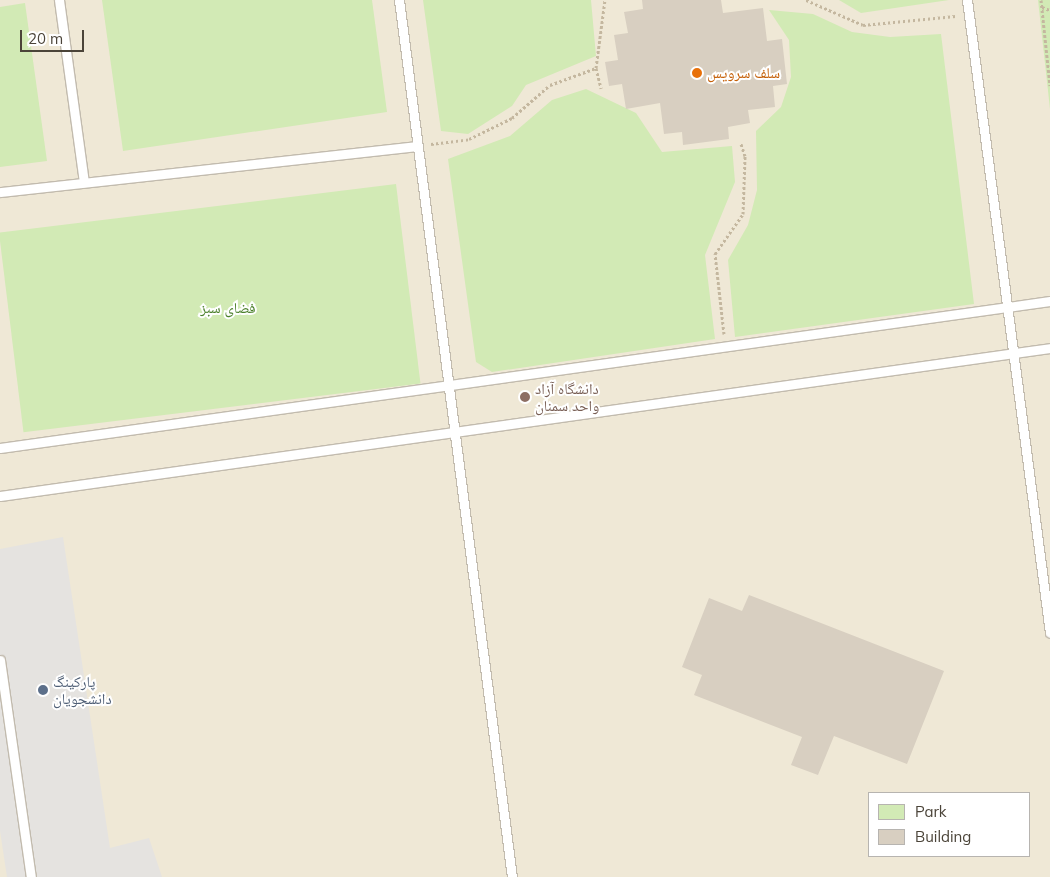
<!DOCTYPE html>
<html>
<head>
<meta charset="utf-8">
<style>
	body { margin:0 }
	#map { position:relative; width:1050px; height:877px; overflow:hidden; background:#f6f3ec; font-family:Mulish,"Noto Naskh Arabic",sans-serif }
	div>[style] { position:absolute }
	.education>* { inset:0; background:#efe8d6 }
	.green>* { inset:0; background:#d2eab5; transform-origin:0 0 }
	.parking>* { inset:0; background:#e5e3e0 }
	.building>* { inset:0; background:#d8cfc1 }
	.path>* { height:3px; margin-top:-1.5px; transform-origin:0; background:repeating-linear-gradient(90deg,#c4b79f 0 2.5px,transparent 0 5px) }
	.roads { filter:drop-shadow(1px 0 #c2bbae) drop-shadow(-1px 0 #c2bbae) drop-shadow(0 1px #c2bbae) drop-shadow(0 -1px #c2bbae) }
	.lane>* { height:9px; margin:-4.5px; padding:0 4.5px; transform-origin:4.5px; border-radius:4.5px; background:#fff }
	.dots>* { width:14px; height:14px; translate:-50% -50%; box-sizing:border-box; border:2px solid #fff; border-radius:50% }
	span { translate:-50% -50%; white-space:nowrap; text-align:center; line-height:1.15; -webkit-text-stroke:4px #fff; paint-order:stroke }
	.food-label { font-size:15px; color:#c56008 }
	.left { translate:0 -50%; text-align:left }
	.park-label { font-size:15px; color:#4a7f2a }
	.education-label { font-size:15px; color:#785e54 }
	.service-label { font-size:15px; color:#4e5e75 }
	.legend { position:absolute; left:868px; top:792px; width:162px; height:65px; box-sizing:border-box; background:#fff; border:1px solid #b7b4b0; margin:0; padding:6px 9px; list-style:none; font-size:15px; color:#4b4439 }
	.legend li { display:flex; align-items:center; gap:10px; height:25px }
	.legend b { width:25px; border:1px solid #b7b4b0 }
	.scale { position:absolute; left:20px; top:30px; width:64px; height:22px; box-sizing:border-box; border:2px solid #4b4439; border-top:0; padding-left:6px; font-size:15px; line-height:18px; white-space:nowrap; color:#4b4439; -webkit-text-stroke:4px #fff; paint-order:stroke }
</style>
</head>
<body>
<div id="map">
	<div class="education">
		<i style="clip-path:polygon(evenodd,0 0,1050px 0,1050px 877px,0 877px,0 0,869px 793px,1029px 793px,1029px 856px,869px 856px,869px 793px)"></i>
	</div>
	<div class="green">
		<i style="clip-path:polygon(102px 0,372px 0,387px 112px,123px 151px)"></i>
		<i style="clip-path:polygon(423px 0,591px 0,596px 56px,526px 85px,512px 106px,468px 134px,441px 131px)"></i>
		<i style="clip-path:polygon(839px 0,949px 0,861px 13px)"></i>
		<i style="clip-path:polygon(1038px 0,1050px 0,1050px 109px)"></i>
		<i style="clip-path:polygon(25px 3px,47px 161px,0 167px,0 7px)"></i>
		<i style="clip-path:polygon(769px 10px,813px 14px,852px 32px,890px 37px,941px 34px,974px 304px,735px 337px,728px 260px,748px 225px,757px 190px,756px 131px,781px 107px,791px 77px,789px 40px)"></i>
		<i style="clip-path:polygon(586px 89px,636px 113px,662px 152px,732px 146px,735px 182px,705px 255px,715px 339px,492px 372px,476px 362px,448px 159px,510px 136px,552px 100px)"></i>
		<i style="left:396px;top:184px;width:201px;height:400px;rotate:83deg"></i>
	</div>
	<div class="parking">
		<i style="clip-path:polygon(63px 537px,110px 848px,149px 838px,162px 877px,7px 877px,0 831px,0 549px)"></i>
	</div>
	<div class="building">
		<i style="clip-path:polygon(642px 0,721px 0,723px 13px,763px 8px,767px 41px,782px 39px,787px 84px,773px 86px,775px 107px,748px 110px,750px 123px,728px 127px,729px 139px,683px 145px,682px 132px,664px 134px,660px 103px,626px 109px,622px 84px,609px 86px,605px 62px,618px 60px,614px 35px,628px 33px,624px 12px,643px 9px)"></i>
		<i style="clip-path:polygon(749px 595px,944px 671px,907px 764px,834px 736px,818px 775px,791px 765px,802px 737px,694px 695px,702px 675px,682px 667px,709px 598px,742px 611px)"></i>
	</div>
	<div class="path">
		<i style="left:806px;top:0;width:62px;rotate:23.7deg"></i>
		<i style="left:863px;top:25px;width:93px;rotate:-5.5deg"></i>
		<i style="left:1041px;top:0;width:86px;rotate:84deg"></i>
		<i style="left:1042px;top:7px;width:9px;rotate:21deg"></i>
		<i style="left:596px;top:68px;width:21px;rotate:76deg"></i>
		<i style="left:431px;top:144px;width:38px;rotate:-7deg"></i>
		<i style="left:469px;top:139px;width:48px;rotate:-26deg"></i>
		<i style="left:512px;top:118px;width:50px;rotate:-41deg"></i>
		<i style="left:550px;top:85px;width:49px;rotate:-20.3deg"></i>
		<i style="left:596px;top:68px;width:69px;rotate:-82.5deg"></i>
		<i style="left:724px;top:334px;width:81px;rotate:-96.4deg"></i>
		<i style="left:715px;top:254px;width:49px;rotate:-55deg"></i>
		<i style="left:743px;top:214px;width:58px;rotate:-88deg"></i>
		<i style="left:745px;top:156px;width:13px;rotate:-108deg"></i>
	</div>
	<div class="roads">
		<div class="lane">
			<i style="left:59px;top:0;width:184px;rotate:82.2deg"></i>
			<i style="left:399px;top:0;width:884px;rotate:82.66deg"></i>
			<i style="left:967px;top:0;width:638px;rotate:82.53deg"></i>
			<i style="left:0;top:192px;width:420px;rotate:-6.3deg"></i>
			<i style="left:0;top:448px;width:1060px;rotate:-7.97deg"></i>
			<i style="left:0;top:496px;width:1060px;rotate:-8.02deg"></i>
			<i style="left:0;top:660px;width:219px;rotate:81.9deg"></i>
		</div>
	</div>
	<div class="dots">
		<i style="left:697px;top:73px;background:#e8710a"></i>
		<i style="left:525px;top:397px;background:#8d6e63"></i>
		<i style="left:43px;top:690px;background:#5c6f8a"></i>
	</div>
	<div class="food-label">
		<span class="left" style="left:707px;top:73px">سلف سرویس</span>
	</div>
	<div class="park-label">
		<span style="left:228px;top:308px">فضای سبز</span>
	</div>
	<div class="education-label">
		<span class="left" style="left:535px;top:397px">دانشگاه آزاد<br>واحد سمنان</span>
	</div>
	<div class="service-label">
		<span class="left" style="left:53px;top:690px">پارکینگ<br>دانشجویان</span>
	</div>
	<ul class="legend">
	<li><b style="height:14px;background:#d2eab5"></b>Park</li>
	<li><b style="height:14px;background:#d8cfc1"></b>Building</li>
	</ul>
	<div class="scale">20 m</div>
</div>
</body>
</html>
